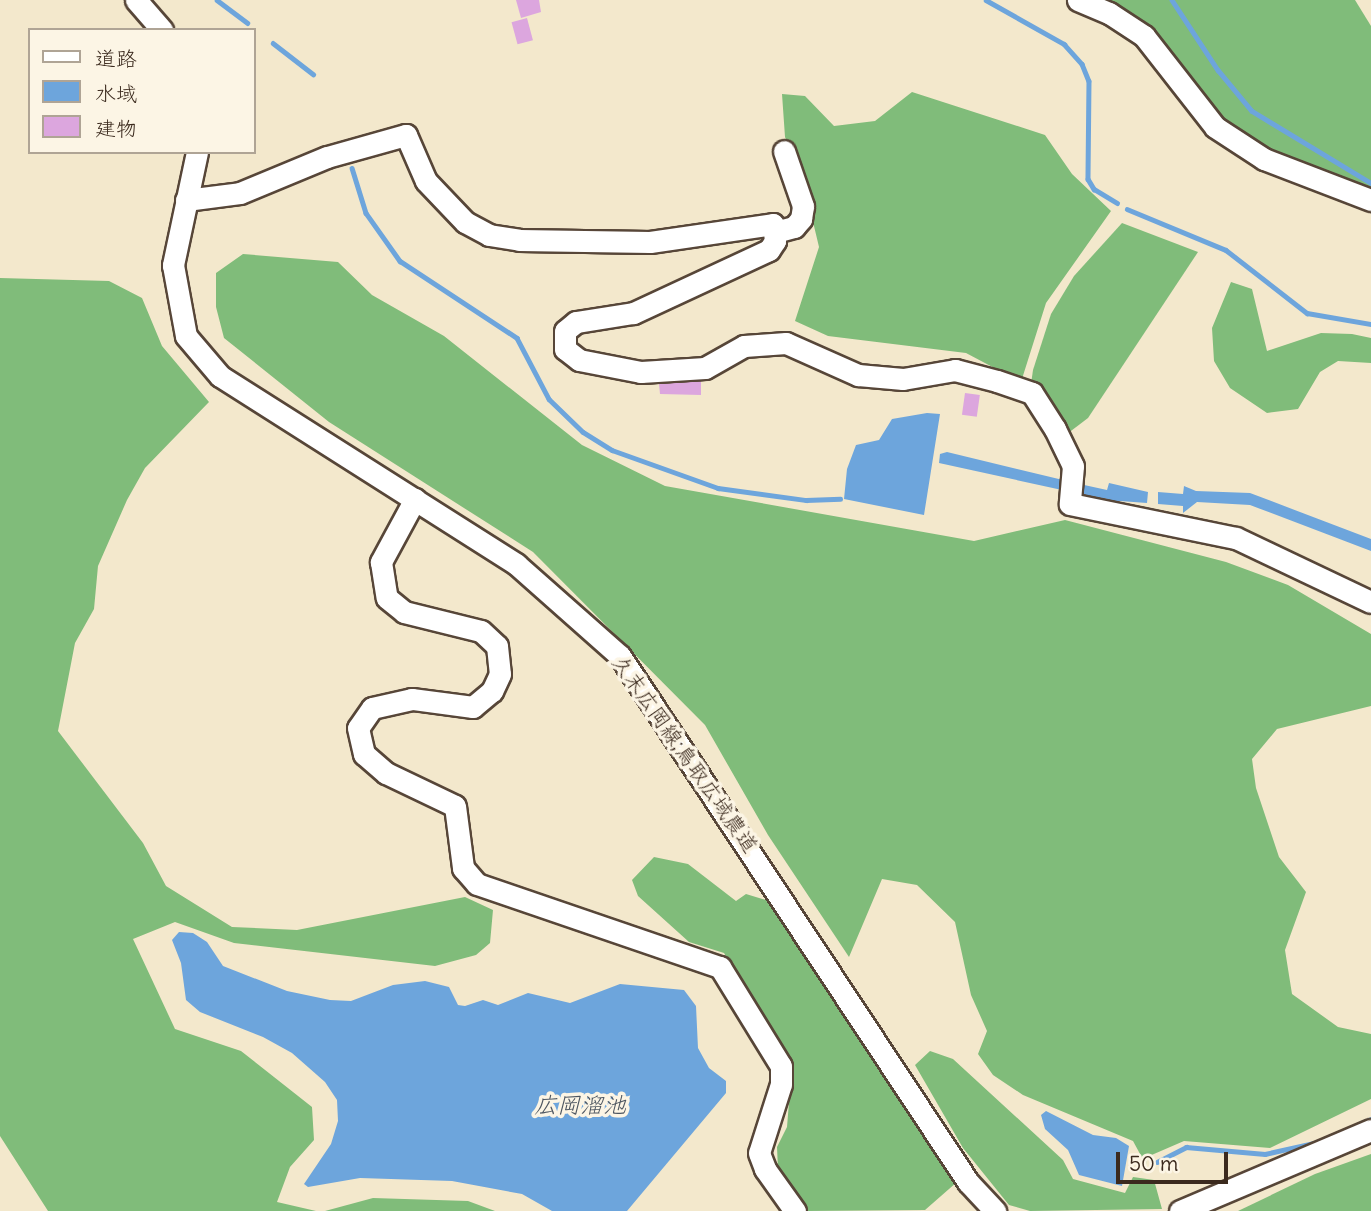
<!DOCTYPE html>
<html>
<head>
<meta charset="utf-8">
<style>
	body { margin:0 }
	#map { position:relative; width:1371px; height:1211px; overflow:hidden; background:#f3e8cc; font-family:Delius,"Klee One",sans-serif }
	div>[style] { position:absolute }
	.forest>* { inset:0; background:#80bc7a }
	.water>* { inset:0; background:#6da5dc }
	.stream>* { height:4.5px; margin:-2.25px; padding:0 2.25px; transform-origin:2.25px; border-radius:2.25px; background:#6da5dc }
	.building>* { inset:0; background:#dca6de; transform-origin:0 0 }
	.roads { filter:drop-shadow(2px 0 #574638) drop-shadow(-2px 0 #574638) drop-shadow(0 2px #574638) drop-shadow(0 -2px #574638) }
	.minor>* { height:21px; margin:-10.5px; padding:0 10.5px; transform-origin:10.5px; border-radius:10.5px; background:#fff }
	span { translate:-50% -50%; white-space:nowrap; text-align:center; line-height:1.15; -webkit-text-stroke:7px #fcf5e5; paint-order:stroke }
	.street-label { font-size:21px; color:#3b2a1e }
	.water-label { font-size:23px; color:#4c5560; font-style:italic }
	.legend { position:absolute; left:28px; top:28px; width:228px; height:126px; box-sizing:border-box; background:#fcf5e5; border:2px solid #afa495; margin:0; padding:9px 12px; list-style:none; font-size:21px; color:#3b2a1e }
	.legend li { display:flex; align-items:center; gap:14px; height:35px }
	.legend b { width:35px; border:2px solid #afa495 }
	.scale { position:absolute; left:1116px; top:1152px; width:112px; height:32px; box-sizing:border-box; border:4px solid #3b2a1e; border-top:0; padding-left:9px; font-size:21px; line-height:24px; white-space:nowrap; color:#3b2a1e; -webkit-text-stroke:5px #fcf5e5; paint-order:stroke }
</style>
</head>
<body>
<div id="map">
	<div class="forest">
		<i style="clip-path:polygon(1097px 0,1355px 0,1371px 26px,1371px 194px,1239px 135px)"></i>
		<i style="clip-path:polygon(912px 92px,1045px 135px,1072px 174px,1111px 211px,1046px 303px,1021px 382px,966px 353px,828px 336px,795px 321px,819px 247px,803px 180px,785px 137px,782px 94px,805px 96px,834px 126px,875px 121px)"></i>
		<i style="clip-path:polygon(1122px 223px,1198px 252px,1088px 418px,1063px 437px,1031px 384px,1033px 370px,1051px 314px,1074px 276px)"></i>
		<i style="clip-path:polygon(243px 254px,338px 262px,372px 295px,444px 336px,582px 445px,665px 486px,974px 541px,1065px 520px,1226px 562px,1288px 585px,1371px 634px,1371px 706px,1277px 729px,1252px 759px,1256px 788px,1279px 857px,1306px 892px,1285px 950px,1292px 994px,1338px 1027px,1371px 1034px,1371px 1099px,1270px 1148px,1184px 1141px,1147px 1157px,1146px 1165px,1133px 1141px,1023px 1095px,993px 1075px,978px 1054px,987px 1031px,971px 995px,955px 922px,917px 885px,882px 879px,849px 957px,768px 835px,705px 725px,533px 552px,329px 422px,224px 338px,216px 307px,216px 273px)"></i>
		<i style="clip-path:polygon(0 278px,109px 281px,142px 298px,162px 346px,209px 402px,145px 468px,127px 500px,98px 566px,94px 609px,75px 643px,58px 731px,143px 843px,166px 886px,232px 927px,297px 930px,465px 897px,493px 910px,490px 943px,476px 955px,435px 966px,234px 943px,175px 922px,133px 939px,175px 1029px,241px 1051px,312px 1107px,314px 1140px,290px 1167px,277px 1202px,316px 1211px,48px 1211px,0 1136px)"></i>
		<i style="clip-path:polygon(1231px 282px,1252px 289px,1267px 351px,1321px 333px,1352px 334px,1371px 338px,1371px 363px,1338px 361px,1320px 372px,1298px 409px,1267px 413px,1230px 388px,1214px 361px,1212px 328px)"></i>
		<i style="clip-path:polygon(654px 857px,688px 864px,736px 901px,746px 894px,766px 900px,957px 1182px,925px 1210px,806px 1211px,778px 1170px,777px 1147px,787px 1127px,792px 1065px,724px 953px,689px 942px,638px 896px,632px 880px)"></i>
		<i style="clip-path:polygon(930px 1051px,953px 1059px,1063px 1160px,1073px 1179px,1125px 1193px,1133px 1177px,1154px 1180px,1162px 1209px,1030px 1211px,1009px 1205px,963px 1148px,915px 1065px)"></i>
		<i style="clip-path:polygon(1371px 1154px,1371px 1211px,1238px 1211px,1315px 1174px)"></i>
		<i style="clip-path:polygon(373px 1198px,468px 1201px,495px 1211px,325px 1211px)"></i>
	</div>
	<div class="water">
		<i style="clip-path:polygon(927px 413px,940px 414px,924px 515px,844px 499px,847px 469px,856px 445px,879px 440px,892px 419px)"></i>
		<i style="clip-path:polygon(947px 452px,1063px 480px,1062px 490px,939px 463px,940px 454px)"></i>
		<i style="clip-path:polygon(1075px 483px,1107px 490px,1109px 483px,1148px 492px,1147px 503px,1120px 501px,1107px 506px,1107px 499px,1076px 493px)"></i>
		<i style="clip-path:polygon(1184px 486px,1196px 491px,1250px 493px,1371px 539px,1371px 551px,1250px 505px,1197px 502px,1183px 513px,1183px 506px,1158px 504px,1158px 492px,1183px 494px)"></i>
		<i style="clip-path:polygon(179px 932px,193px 933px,207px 942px,223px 966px,287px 991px,330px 1000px,351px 1001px,393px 985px,425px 981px,449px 987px,458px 1005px,465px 1006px,483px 1000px,498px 1005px,528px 993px,570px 1003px,620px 984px,684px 990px,696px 1006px,698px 1048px,709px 1068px,726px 1081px,726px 1093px,627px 1211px,552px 1211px,522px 1194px,452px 1181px,360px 1178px,308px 1187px,304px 1184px,331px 1144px,338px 1121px,337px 1100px,325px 1082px,292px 1053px,263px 1037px,200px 1012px,186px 1000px,181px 963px,172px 940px)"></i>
		<i style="clip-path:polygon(1046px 1111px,1093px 1135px,1116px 1138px,1129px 1146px,1122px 1186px,1079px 1175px,1068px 1150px,1045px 1129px,1041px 1115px)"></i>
	</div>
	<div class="stream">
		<i style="left:217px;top:0;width:38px;rotate:37deg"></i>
		<i style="left:986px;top:0;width:90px;rotate:29.4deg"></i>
		<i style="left:1064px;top:44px;width:27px;rotate:48deg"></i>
		<i style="left:1082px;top:64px;width:18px;rotate:68deg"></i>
		<i style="left:1089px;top:81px;width:98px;rotate:90.6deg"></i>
		<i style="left:1088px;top:179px;width:12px;rotate:59deg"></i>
		<i style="left:1094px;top:189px;width:27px;rotate:31deg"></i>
		<i style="left:1172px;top:0;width:84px;rotate:56.7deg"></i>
		<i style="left:1218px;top:70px;width:53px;rotate:50.3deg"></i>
		<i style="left:1252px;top:111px;width:139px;rotate:31.2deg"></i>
		<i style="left:273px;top:43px;width:51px;rotate:37.8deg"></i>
		<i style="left:352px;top:168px;width:47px;rotate:72.7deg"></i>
		<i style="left:366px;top:213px;width:59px;rotate:54.7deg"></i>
		<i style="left:400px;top:261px;width:140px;rotate:33.3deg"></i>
		<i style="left:517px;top:338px;width:69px;rotate:62.3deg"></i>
		<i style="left:549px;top:399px;width:47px;rotate:44.1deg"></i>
		<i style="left:583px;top:432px;width:34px;rotate:32deg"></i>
		<i style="left:612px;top:450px;width:113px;rotate:19.7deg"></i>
		<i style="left:718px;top:488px;width:89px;rotate:7.8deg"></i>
		<i style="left:806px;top:500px;width:34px;rotate:-2deg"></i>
		<i style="left:1127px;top:209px;width:107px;rotate:22.5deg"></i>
		<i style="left:1226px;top:250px;width:103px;rotate:37.9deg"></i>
		<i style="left:1307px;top:313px;width:65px;rotate:9.8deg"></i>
		<i style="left:1361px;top:1123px;width:11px;rotate:-22deg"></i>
		<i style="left:1157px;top:1162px;width:33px;rotate:-27deg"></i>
		<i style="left:1186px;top:1147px;width:79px;rotate:5.1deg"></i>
		<i style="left:1265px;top:1154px;width:50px;rotate:-12.7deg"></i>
	</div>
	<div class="building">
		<i style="clip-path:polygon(516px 0,539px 0,541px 12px,521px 18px)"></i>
		<i style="left:527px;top:18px;width:23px;height:16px;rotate:75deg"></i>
		<i style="clip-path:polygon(701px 381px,701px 395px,660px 394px,659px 384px)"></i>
		<i style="left:965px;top:393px;width:15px;height:22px;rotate:8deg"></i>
	</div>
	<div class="roads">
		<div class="minor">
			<i style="left:136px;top:0;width:40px;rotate:49deg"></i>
			<i style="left:1078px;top:0;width:34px;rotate:23deg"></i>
			<i style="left:1109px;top:13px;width:42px;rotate:33.3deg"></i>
			<i style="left:1144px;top:36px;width:115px;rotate:52deg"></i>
			<i style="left:1215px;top:127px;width:59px;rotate:33.1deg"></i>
			<i style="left:1264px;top:159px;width:115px;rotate:21deg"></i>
			<i style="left:197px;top:152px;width:116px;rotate:102deg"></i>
			<i style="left:173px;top:265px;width:72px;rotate:79.6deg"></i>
			<i style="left:186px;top:336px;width:52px;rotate:49.6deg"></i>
			<i style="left:220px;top:376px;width:351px;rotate:32.4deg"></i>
			<i style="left:516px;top:564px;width:139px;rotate:41.5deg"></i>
			<i style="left:620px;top:656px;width:631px;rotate:56.51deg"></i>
			<i style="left:968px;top:1182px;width:40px;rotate:47deg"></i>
			<i style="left:186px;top:200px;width:54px;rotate:-7.4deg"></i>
			<i style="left:240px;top:193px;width:94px;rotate:-22.5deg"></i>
			<i style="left:327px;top:157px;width:82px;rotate:-15.6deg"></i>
			<i style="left:406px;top:135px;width:50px;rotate:66.5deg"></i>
			<i style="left:426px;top:181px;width:57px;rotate:46.4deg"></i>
			<i style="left:465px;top:222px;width:27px;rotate:28deg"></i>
			<i style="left:489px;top:235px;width:30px;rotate:9deg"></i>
			<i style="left:519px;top:240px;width:131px;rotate:0.9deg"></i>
			<i style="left:650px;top:242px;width:124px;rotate:-8.3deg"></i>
			<i style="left:773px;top:224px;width:17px;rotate:83deg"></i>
			<i style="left:775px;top:241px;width:11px;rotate:124deg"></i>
			<i style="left:769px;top:250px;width:150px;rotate:155.1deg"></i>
			<i style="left:633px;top:313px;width:58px;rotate:171deg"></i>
			<i style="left:576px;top:322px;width:14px;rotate:141deg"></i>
			<i style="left:565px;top:331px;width:18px;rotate:90deg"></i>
			<i style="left:565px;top:349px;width:18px;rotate:38deg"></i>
			<i style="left:579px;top:360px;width:63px;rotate:11deg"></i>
			<i style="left:641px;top:372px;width:64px;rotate:-3.6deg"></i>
			<i style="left:705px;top:368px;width:45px;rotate:-29.4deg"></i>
			<i style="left:744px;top:346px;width:42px;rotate:-4.1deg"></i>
			<i style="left:786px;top:343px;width:79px;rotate:24deg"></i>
			<i style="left:858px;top:375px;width:45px;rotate:5.1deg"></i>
			<i style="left:903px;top:379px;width:53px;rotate:-9.8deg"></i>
			<i style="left:955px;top:370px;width:43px;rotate:14.7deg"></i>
			<i style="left:997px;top:381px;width:37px;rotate:19deg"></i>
			<i style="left:1032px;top:393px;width:43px;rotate:57.4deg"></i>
			<i style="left:1055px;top:429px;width:41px;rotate:64.1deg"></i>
			<i style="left:1073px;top:466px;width:38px;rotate:95deg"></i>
			<i style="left:1070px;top:504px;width:169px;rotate:11.6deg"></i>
			<i style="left:1236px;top:538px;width:149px;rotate:25.4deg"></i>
			<i style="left:775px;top:232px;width:20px;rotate:-15deg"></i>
			<i style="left:794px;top:227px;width:11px;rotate:-49deg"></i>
			<i style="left:801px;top:219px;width:13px;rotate:-81deg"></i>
			<i style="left:803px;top:206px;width:58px;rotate:-109.1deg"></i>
			<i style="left:415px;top:499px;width:72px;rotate:118.4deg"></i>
			<i style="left:381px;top:562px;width:36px;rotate:81deg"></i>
			<i style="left:387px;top:598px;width:22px;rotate:39deg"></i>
			<i style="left:404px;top:612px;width:79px;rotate:13.9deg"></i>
			<i style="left:481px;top:631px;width:22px;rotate:43deg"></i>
			<i style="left:497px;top:646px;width:28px;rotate:84deg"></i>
			<i style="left:500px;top:674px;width:19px;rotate:115deg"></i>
			<i style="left:492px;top:691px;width:25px;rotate:140deg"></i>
			<i style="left:473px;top:707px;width:62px;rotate:-172.5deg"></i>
			<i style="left:412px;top:699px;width:41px;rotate:167.3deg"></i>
			<i style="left:372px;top:708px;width:24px;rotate:125deg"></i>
			<i style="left:358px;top:728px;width:27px;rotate:77deg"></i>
			<i style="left:364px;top:754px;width:29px;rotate:41deg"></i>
			<i style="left:386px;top:773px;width:76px;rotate:25.6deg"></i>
			<i style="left:455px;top:806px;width:63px;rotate:82.6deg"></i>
			<i style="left:463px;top:868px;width:21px;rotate:49deg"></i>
			<i style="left:477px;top:884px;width:257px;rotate:18.9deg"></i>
			<i style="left:720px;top:967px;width:116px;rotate:58.4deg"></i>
			<i style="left:781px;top:1066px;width:18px;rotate:90deg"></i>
			<i style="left:781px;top:1084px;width:72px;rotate:107.7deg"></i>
			<i style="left:759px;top:1153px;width:17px;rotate:69deg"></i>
			<i style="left:765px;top:1169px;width:52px;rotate:54.5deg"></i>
			<i style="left:1180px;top:1211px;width:207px;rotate:-23deg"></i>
		</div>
	</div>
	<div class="street-label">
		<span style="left:685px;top:754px;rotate:55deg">久末広岡線;鳥取広域農道</span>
	</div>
	<div class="water-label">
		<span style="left:580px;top:1105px">広岡溜池</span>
	</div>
	<ul class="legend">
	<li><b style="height:9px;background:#fff"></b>道路</li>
	<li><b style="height:19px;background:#6da5dc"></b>水域</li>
	<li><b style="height:19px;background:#dca6de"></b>建物</li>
	</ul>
	<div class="scale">50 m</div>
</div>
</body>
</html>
